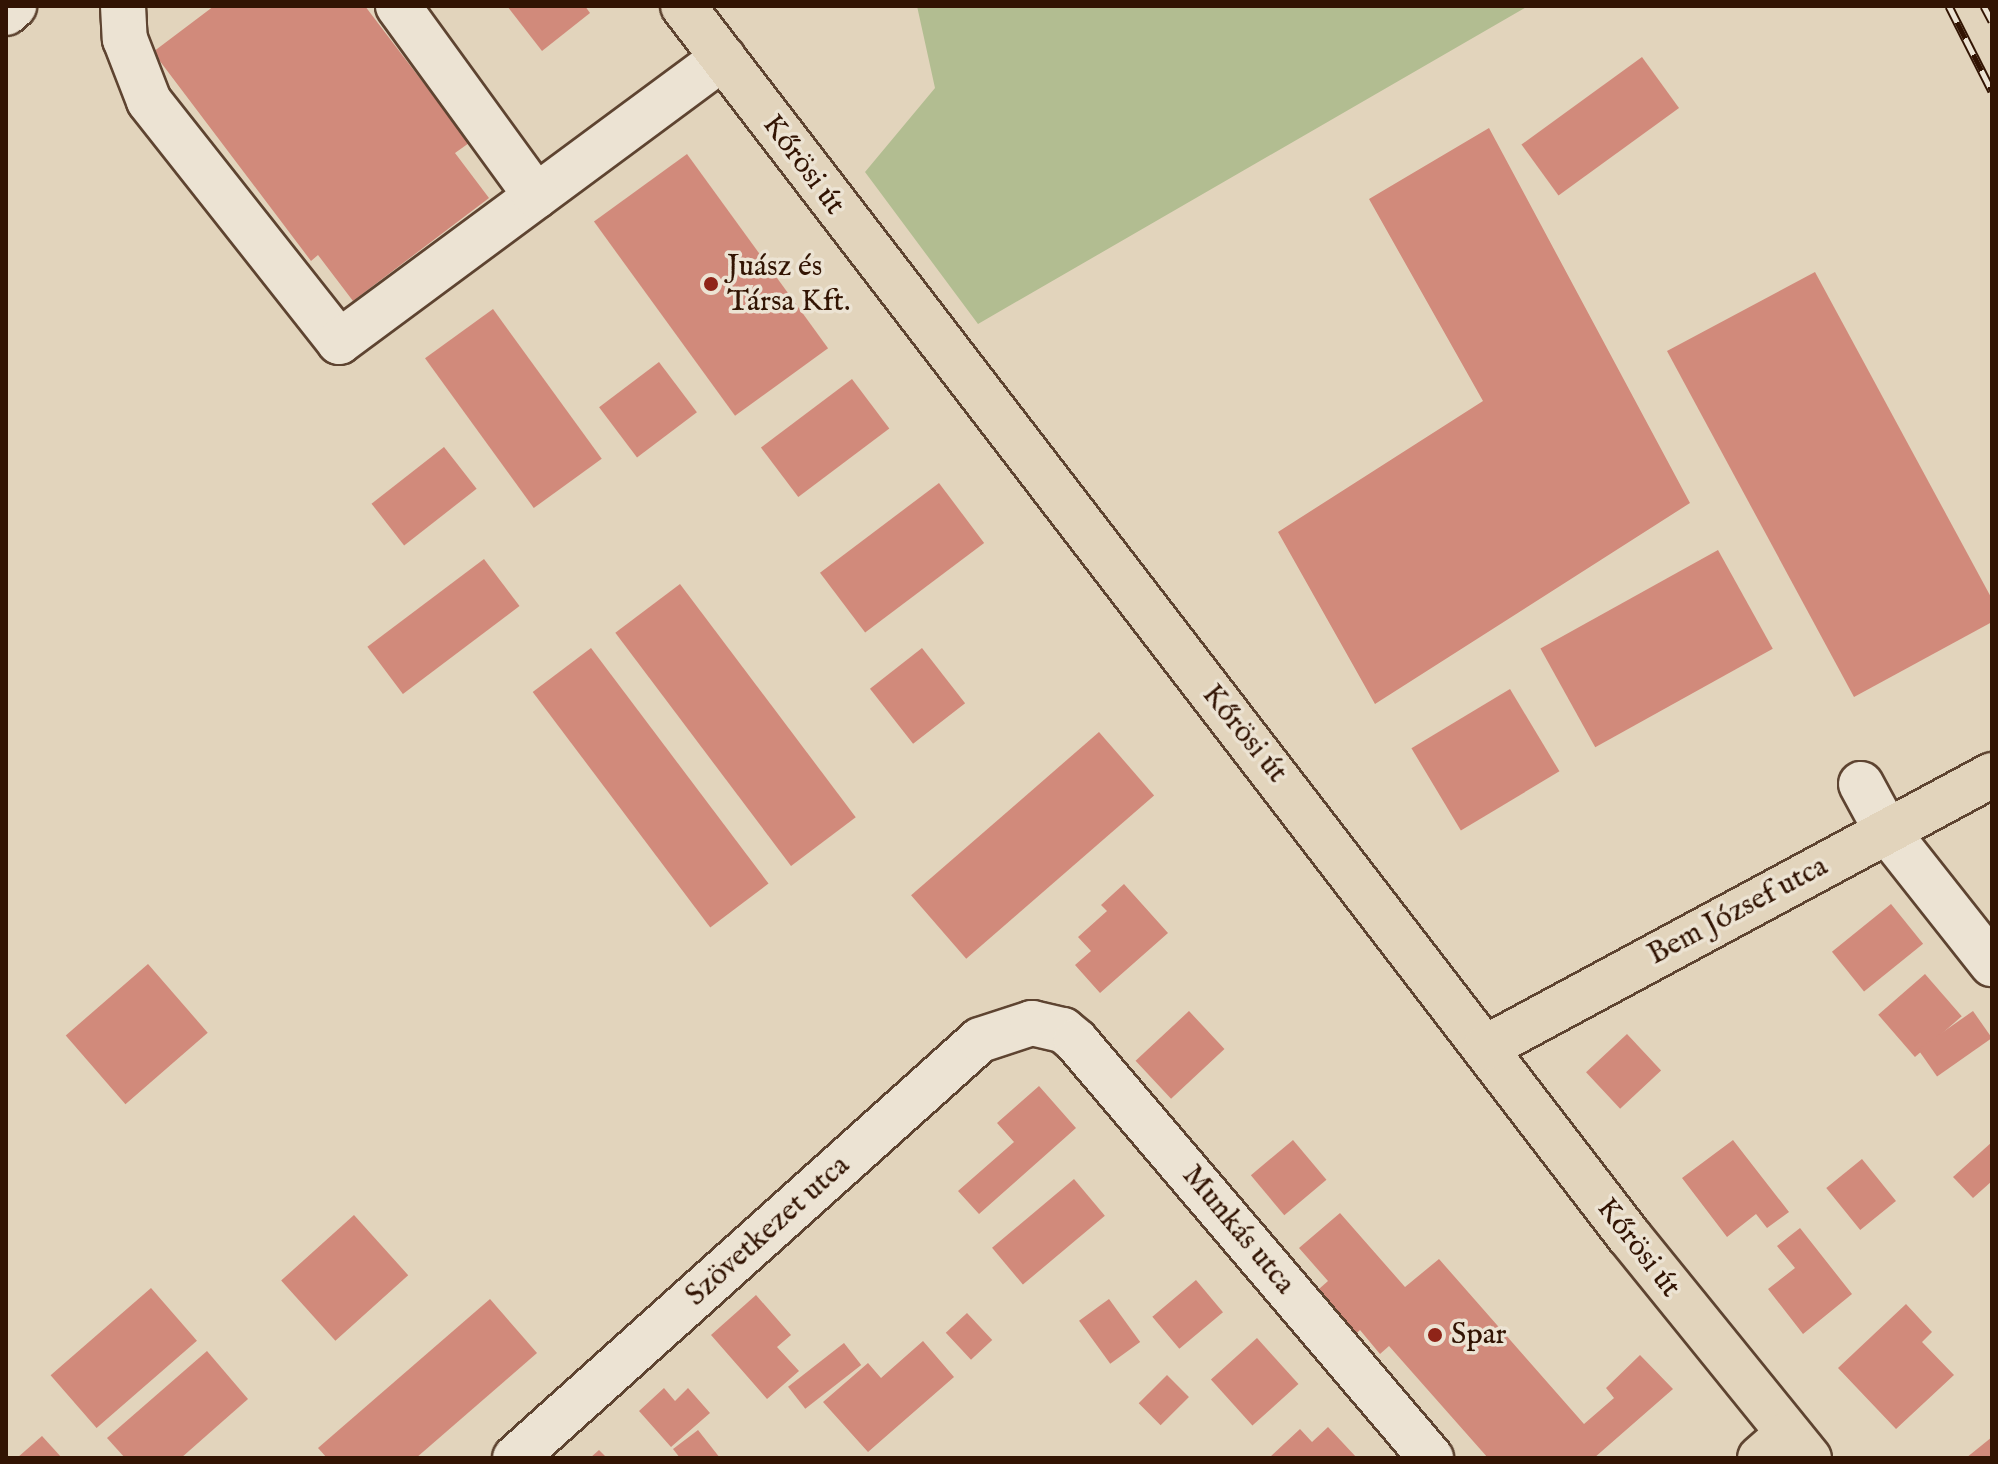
<!DOCTYPE html>
<html>
<head>
<meta charset="utf-8">
<style>
	body { margin:0 }
	#map { position:relative; width:1998px; height:1464px; overflow:hidden; background:#e2d4bc; font-family:"IM FELL English",serif }
	div>[style] { position:absolute }
	.green>* { inset:0; background:#b2bd91 }
	.building>* { inset:0; background:#d18a7b; transform-origin:0 0 }
	.roads { filter:drop-shadow(2px 0 #5e4431) drop-shadow(-2px 0 #5e4431) drop-shadow(0 2px #5e4431) drop-shadow(0 -2px #5e4431) }
	.minor>* { height:44px; margin:-22px; padding:0 22px; transform-origin:22px; border-radius:22px; background:#ece3d3 }
	.major>* { height:44px; margin:-22px; padding:0 22px; transform-origin:22px; border-radius:22px; background:#e2d4bc }
	.rail>* { height:9px; margin-top:-4.5px; transform-origin:0; background:repeating-linear-gradient(90deg,#ece3d3 0 18px,#321403 0 36px); box-sizing:border-box; border-block:2px solid #321403 }
	.dots>* { width:22px; height:22px; translate:-50% -50%; box-sizing:border-box; border:4px solid #ece3d3; border-radius:50% }
	span { translate:-50% -50%; white-space:nowrap; text-align:center; line-height:1.15; -webkit-text-stroke:7px #ece3d3; paint-order:stroke }
	.street-label { font-size:30px; color:#321403 }
	.poi-label { font-size:30px; color:#321403 }
	.left { translate:0 -50%; text-align:left }
	.frame { position:absolute; inset:0; border:8px solid #321403; pointer-events:none }
</style>
</head>
<body>
<div id="map">
	<div class="green">
		<i style="clip-path:polygon(917px 6px,1528px 6px,978px 324px,865px 172px,935px 88px)"></i>
	</div>
	<div class="building">
		<i style="clip-path:polygon(214px 6px,365px 6px,469px 143px,455px 153px,489px 198px,353px 301px,318px 255px,311px 261px,153px 52px)"></i>
		<i style="clip-path:polygon(507px 6px,585px 6px,590px 13px,542px 51px)"></i>
		<i style="left:1642px;top:57px;width:63px;height:149px;rotate:54deg"></i>
		<i style="clip-path:polygon(1489px 128px,1690px 503px,1375px 704px,1278px 532px,1483px 401px,1369px 199px)"></i>
		<i style="left:687px;top:154px;width:240px;height:115px;rotate:54deg"></i>
		<i style="clip-path:polygon(1815px 272px,1992px 599px,1992px 622px,1854px 697px,1667px 351px)"></i>
		<i style="left:493px;top:309px;width:185px;height:84px;rotate:54deg"></i>
		<i style="left:659px;top:362px;width:63px;height:75px;rotate:53deg"></i>
		<i style="left:852px;top:379px;width:62px;height:114px;rotate:53deg"></i>
		<i style="left:444px;top:447px;width:53px;height:92px;rotate:52deg"></i>
		<i style="left:939px;top:483px;width:75px;height:149px;rotate:53deg"></i>
		<i style="left:1718px;top:550px;width:113px;height:203px;rotate:61deg"></i>
		<i style="left:484px;top:559px;width:59px;height:146px;rotate:53deg"></i>
		<i style="left:680px;top:584px;width:292px;height:81px;rotate:53deg"></i>
		<i style="left:591px;top:648px;width:295px;height:73px;rotate:53deg"></i>
		<i style="left:922px;top:648px;width:70px;height:66px;rotate:52deg"></i>
		<i style="left:1510px;top:689px;width:96px;height:115px;rotate:59deg"></i>
		<i style="left:1099px;top:732px;width:84px;height:249px;rotate:49deg"></i>
		<i style="clip-path:polygon(1124px 884px,1168px 933px,1100px 993px,1075px 965px,1091px 951px,1078px 937px,1107px 911px,1101px 905px)"></i>
		<i style="left:1891px;top:904px;width:51px;height:76px;rotate:51deg"></i>
		<i style="left:148px;top:964px;width:91px;height:109px;rotate:49deg"></i>
		<i style="left:1925px;top:974px;width:56px;height:62px;rotate:49deg"></i>
		<i style="left:1189px;top:1011px;width:52px;height:73px;rotate:47deg"></i>
		<i style="left:1973px;top:1011px;width:33px;height:67px;rotate:55deg"></i>
		<i style="left:1627px;top:1034px;width:50px;height:56px;rotate:47deg"></i>
		<i style="clip-path:polygon(1039px 1086px,1076px 1128px,979px 1214px,958px 1191px,1014px 1142px,997px 1123px)"></i>
		<i style="left:1293px;top:1140px;width:52px;height:55px;rotate:50deg"></i>
		<i style="clip-path:polygon(1733px 1140px,1789px 1212px,1767px 1228px,1756px 1214px,1727px 1237px,1682px 1178px)"></i>
		<i style="clip-path:polygon(1992px 1142px,1992px 1181px,1973px 1198px,1953px 1177px)"></i>
		<i style="left:1862px;top:1159px;width:54px;height:46px;rotate:51deg"></i>
		<i style="left:1074px;top:1179px;width:48px;height:107px;rotate:50deg"></i>
		<i style="clip-path:polygon(1340px 1213px,1405px 1287px,1439px 1259px,1584px 1424px,1614px 1398px,1606px 1388px,1640px 1355px,1673px 1389px,1594px 1458px,1488px 1458px,1389px 1346px,1380px 1354px,1360px 1330px,1348px 1341px,1310px 1297px,1328px 1281px,1299px 1248px)"></i>
		<i style="left:354px;top:1215px;width:81px;height:98px;rotate:48deg"></i>
		<i style="clip-path:polygon(1800px 1228px,1852px 1294px,1803px 1334px,1768px 1289px,1795px 1268px,1777px 1246px)"></i>
		<i style="left:1196px;top:1280px;width:42px;height:57px;rotate:50deg"></i>
		<i style="left:151px;top:1288px;width:70px;height:133px;rotate:49deg"></i>
		<i style="clip-path:polygon(756px 1295px,791px 1335px,777px 1347px,799px 1371px,767px 1399px,711px 1335px)"></i>
		<i style="clip-path:polygon(490px 1299px,537px 1353px,416px 1458px,327px 1458px,318px 1448px)"></i>
		<i style="left:1109px;top:1299px;width:53px;height:37px;rotate:54deg"></i>
		<i style="clip-path:polygon(1906px 1304px,1932px 1332px,1922px 1342px,1954px 1375px,1896px 1429px,1838px 1368px)"></i>
		<i style="left:967px;top:1313px;width:37px;height:29px;rotate:47deg"></i>
		<i style="left:1257px;top:1338px;width:62px;height:62px;rotate:48deg"></i>
		<i style="clip-path:polygon(923px 1341px,954px 1377px,868px 1452px,823px 1402px,868px 1363px,881px 1378px)"></i>
		<i style="left:844px;top:1343px;width:28px;height:71px;rotate:52deg"></i>
		<i style="clip-path:polygon(207px 1351px,248px 1399px,181px 1458px,125px 1458px,107px 1438px)"></i>
		<i style="left:1167px;top:1375px;width:31px;height:40px;rotate:45deg"></i>
		<i style="clip-path:polygon(664px 1388px,675px 1401px,688px 1388px,710px 1413px,671px 1447px,639px 1411px)"></i>
		<i style="clip-path:polygon(1328px 1427px,1357px 1458px,1269px 1458px,1300px 1429px,1312px 1442px)"></i>
		<i style="clip-path:polygon(698px 1430px,720px 1458px,680px 1458px,673px 1449px)"></i>
		<i style="clip-path:polygon(42px 1436px,62px 1458px,17px 1458px)"></i>
		<i style="clip-path:polygon(1992px 1437px,1992px 1458px,1966px 1458px)"></i>
		<i style="clip-path:polygon(599px 1450px,607px 1458px,590px 1458px)"></i>
	</div>
	<div class="roads">
		<div class="minor">
			<i style="left:123px;top:6px;width:33px;rotate:87deg"></i>
			<i style="left:125px;top:39px;width:66px;rotate:68.8deg"></i>
			<i style="left:149px;top:101px;width:307px;rotate:51.7deg"></i>
			<i style="left:339px;top:342px;width:478px;rotate:-36.5deg"></i>
			<i style="left:398px;top:6px;width:235px;rotate:54deg"></i>
			<i style="left:6px;top:13px;width:11px;rotate:-41deg"></i>
			<i style="left:1861px;top:784px;width:52px;rotate:61.5deg"></i>
			<i style="left:1886px;top:830px;width:171px;rotate:51.7deg"></i>
			<i style="left:515px;top:1458px;width:625px;rotate:-41.95deg"></i>
			<i style="left:980px;top:1040px;width:55px;rotate:-18.1deg"></i>
			<i style="left:1032px;top:1023px;width:32px;rotate:13deg"></i>
			<i style="left:1063px;top:1030px;width:17px;rotate:40deg"></i>
			<i style="left:1076px;top:1041px;width:548px;rotate:49.59deg"></i>
		</div>
		<div class="major">
			<i style="left:683px;top:6px;width:1552px;rotate:52.44deg"></i>
			<i style="left:1629px;top:1236px;width:286px;rotate:51deg"></i>
			<i style="left:1485px;top:1048px;width:576px;rotate:-28.3deg"></i>
			<i style="left:1760px;top:1458px;width:37px;rotate:-41deg"></i>
		</div>
	</div>
	<div class="rail">
		<i style="left:1949px;top:6px;width:95px;rotate:63.2deg"></i>
		<i style="left:1984px;top:6px;width:17px;rotate:62deg"></i>
	</div>
	<div class="dots">
		<i style="left:711px;top:284px;background:#8f2418"></i>
		<i style="left:1435px;top:1335px;background:#8f2418"></i>
	</div>
	<div class="street-label">
		<span style="left:803px;top:165px;rotate:53deg">Kőrösi út</span>
		<span style="left:1244px;top:734px;rotate:51deg">Kőrösi út</span>
		<span style="left:1738px;top:911px;rotate:-28deg">Bem József utca</span>
		<span style="left:1238px;top:1230px;rotate:50deg">Munkás utca</span>
		<span style="left:768px;top:1231px;rotate:-42deg">Szövetkezet utca</span>
		<span style="left:1638px;top:1248px;rotate:52deg">Kőrösi út</span>
	</div>
	<div class="poi-label">
		<span class="left" style="left:727px;top:284px">Juász és<br>Társa Kft.</span>
		<span class="left" style="left:1451px;top:1335px">Spar</span>
	</div>
	<div class="frame"></div>
</div>
</body>
</html>
